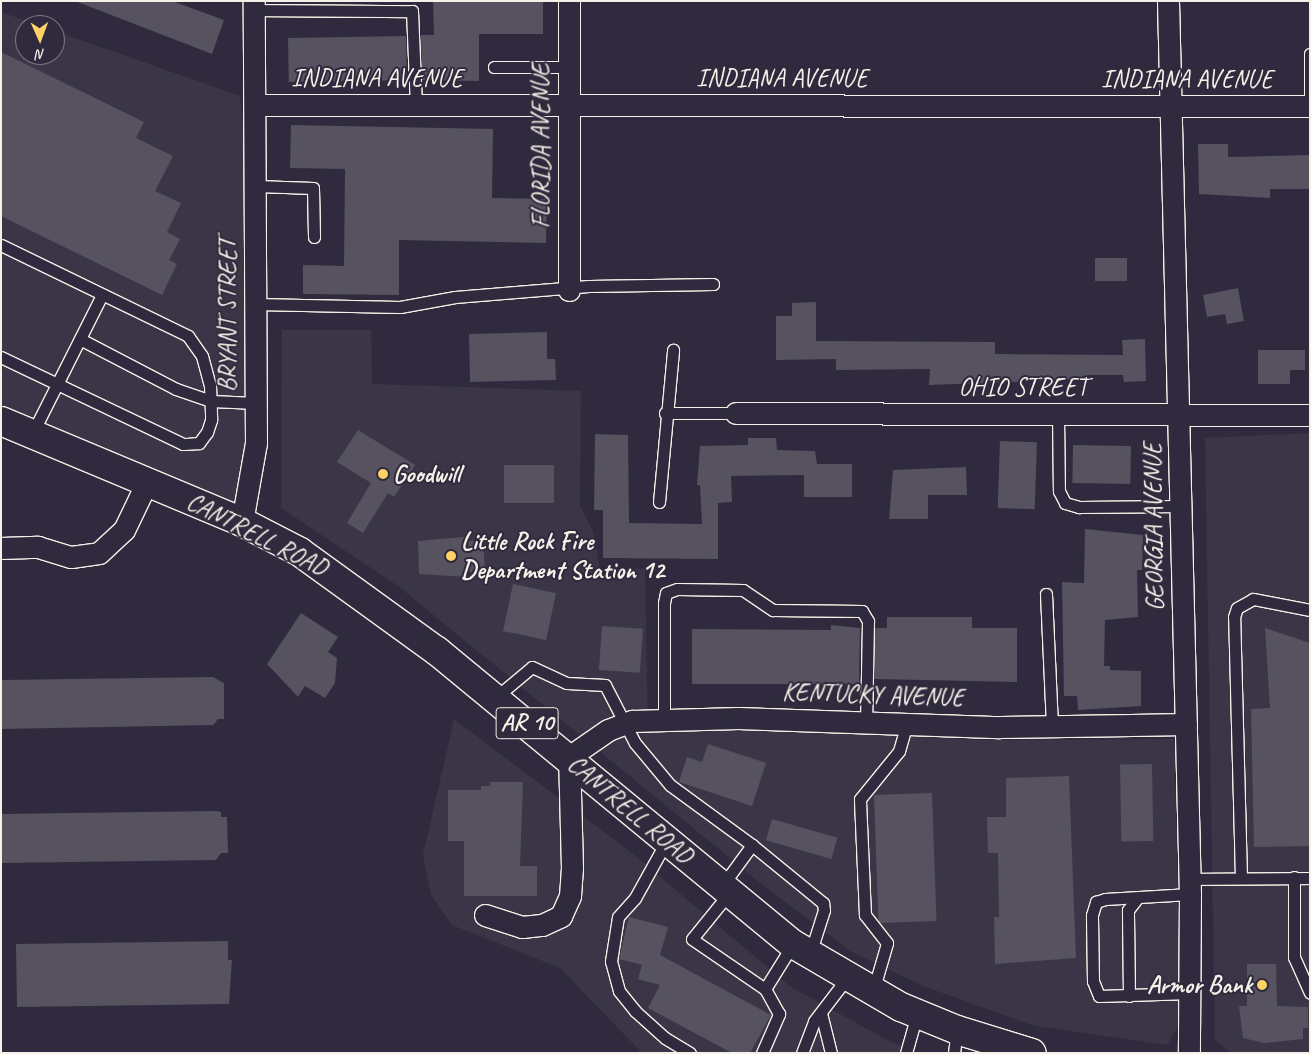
<!DOCTYPE html>
<html>
<head>
<meta charset="utf-8">
<style>
	body { margin:0 }
	#map { position:relative; width:1311px; height:1054px; overflow:hidden; background:#2f2a3d; font-family:Caveat,sans-serif }
	div>[style] { position:absolute }
	.built>* { inset:0; background:#3b3647 }
	.building>* { inset:0; background:#56525f; transform-origin:0 0 }
	.roads { filter:drop-shadow(1px 0 #f4f1e8) drop-shadow(-1px 0 #f4f1e8) drop-shadow(0 1px #f4f1e8) drop-shadow(0 -1px #f4f1e8) }
	.lane>* { height:11px; margin:-5.5px; padding:0 5.5px; transform-origin:5.5px; border-radius:5.5px; background:#2f2a3d }
	.street>* { height:21px; margin:-10.5px; padding:0 10.5px; transform-origin:10.5px; border-radius:10.5px; background:#2f2a3d }
	.primary>* { height:28px; margin:-14px; padding:0 14px; transform-origin:14px; border-radius:14px; background:#2f2a3d }
	.dots>* { width:14px; height:14px; translate:-50% -50%; box-sizing:border-box; border:2px solid #2f2a3d; border-radius:50% }
	span { translate:-50% -50%; white-space:nowrap; text-align:center; line-height:1.15; -webkit-text-stroke:4px #2f2a3d; paint-order:stroke }
	.shield-label span { padding:1px 4px; background:#2f2a3d; border:1px solid; border-radius:4px; -webkit-text-stroke-width:0 }
	.shield-label { font-size:24px; color:#f4f1e8; font-weight:700 }
	.street-label { font-size:25px; color:#f4f1e8 }
	.poi-label { font-size:25px; color:#f4f1e8; font-weight:700 }
	.left { translate:0 -50%; text-align:left }
	.right { translate:-100% -50%; text-align:right }
	.frame { position:absolute; inset:0; border:2px solid #f4f1e8; pointer-events:none }
	.north { position:absolute; left:15px; top:15px; width:50px; height:50px; box-sizing:border-box; background:#2f2a3d; border:1px solid #7e7a81; border-radius:50%; rotate:178deg; font-size:14px; font-weight:700; line-height:20px; text-align:center; color:#f4f1e8 }
	.north::after { content:''; display:block; margin:auto; width:18px; height:22px; background:#ffd166; clip-path:polygon(50% 0,100% 100%,50% 72%,0 100%) }
</style>
</head>
<body>
<div id="map">
	<div class="built">
		<i style="clip-path:polygon(1px 12px,38px 25px,25px 25px,25px 55px,55px 55px,55px 31px,240px 96px,255px 230px,242px 522px,1px 421px)"></i>
		<i style="clip-path:polygon(282px 330px,371px 330px,372px 384px,581px 391px,580px 506px,593px 531px,600px 569px,645px 569px,648px 732px,747px 729px,979px 740px,1174px 739px,1181px 1022px,1167px 1045px,1035px 1026px,923px 986px,850px 951px,759px 882px,398px 586px,281px 508px)"></i>
		<i style="clip-path:polygon(1310px 433px,1310px 1053px,1232px 1053px,1215px 1040px,1205px 438px)"></i>
		<i style="clip-path:polygon(454px 719px,633px 854px,791px 987px,887px 1040px,918px 1053px,642px 1053px,560px 968px,452px 925px,431px 895px,423px 855px)"></i>
	</div>
	<div class="building">
		<i style="clip-path:polygon(75px 1px,172px 1px,224px 20px,212px 54px)"></i>
		<i style="clip-path:polygon(433px 1px,543px 1px,543px 34px,479px 34px,479px 81px,422px 80px,421px 35px,434px 35px)"></i>
		<i style="left:406px;top:36px;width:44px;height:118px;rotate:89deg"></i>
		<i style="clip-path:polygon(1px 52px,144px 122px,136px 138px,173px 156px,155px 191px,181px 203px,167px 232px,180px 239px,169px 260px,177px 264px,162px 295px,1px 216px)"></i>
		<i style="clip-path:polygon(291px 125px,493px 129px,492px 198px,547px 199px,546px 243px,399px 240px,399px 295px,303px 294px,303px 265px,344px 266px,345px 169px,290px 168px)"></i>
		<i style="clip-path:polygon(1198px 144px,1228px 144px,1228px 157px,1310px 155px,1310px 189px,1270px 189px,1270px 198px,1199px 194px)"></i>
		<i style="left:1095px;top:258px;width:32px;height:23px"></i>
		<i style="clip-path:polygon(1238px 288px,1244px 321px,1227px 324px,1225px 314px,1207px 317px,1203px 295px)"></i>
		<i style="clip-path:polygon(816px 302px,816px 341px,995px 342px,995px 354px,1123px 355px,1122px 340px,1145px 339px,1146px 381px,1124px 382px,1123px 375px,1088px 375px,1088px 379px,929px 385px,930px 369px,836px 370px,836px 359px,776px 360px,776px 316px,792px 316px,792px 303px)"></i>
		<i style="clip-path:polygon(547px 332px,547px 359px,555px 359px,556px 380px,470px 382px,469px 334px)"></i>
		<i style="clip-path:polygon(1258px 350px,1305px 350px,1305px 370px,1290px 370px,1290px 384px,1258px 384px)"></i>
		<i style="clip-path:polygon(358px 430px,415px 465px,394px 497px,388px 493px,363px 533px,347px 523px,371px 483px,337px 462px)"></i>
		<i style="clip-path:polygon(595px 434px,628px 435px,629px 523px,702px 524px,700px 485px,697px 485px,700px 446px,748px 445px,748px 438px,776px 438px,777px 450px,815px 451px,817px 464px,852px 464px,852px 497px,804px 497px,804px 475px,731px 476px,732px 502px,718px 503px,718px 559px,603px 558px,603px 510px,594px 510px)"></i>
		<i style="left:1000px;top:441px;width:37px;height:67px;rotate:2deg"></i>
		<i style="left:1073px;top:445px;width:58px;height:38px;rotate:1deg"></i>
		<i style="left:554px;top:465px;width:38px;height:50px;rotate:90deg"></i>
		<i style="clip-path:polygon(966px 467px,967px 495px,928px 495px,928px 519px,889px 519px,893px 470px)"></i>
		<i style="clip-path:polygon(1085px 529px,1143px 535px,1142px 570px,1137px 570px,1138px 617px,1105px 620px,1104px 666px,1110px 666px,1110px 670px,1141px 671px,1141px 706px,1078px 710px,1077px 696px,1064px 696px,1062px 582px,1084px 583px)"></i>
		<i style="clip-path:polygon(464px 537px,467px 541px,483px 540px,485px 572px,466px 572px,466px 577px,419px 574px,418px 541px)"></i>
		<i style="left:513px;top:584px;width:44px;height:48px;rotate:12deg"></i>
		<i style="clip-path:polygon(301px 613px,338px 637px,328px 652px,337px 658px,335px 683px,325px 698px,305px 686px,298px 697px,267px 664px)"></i>
		<i style="clip-path:polygon(887px 617px,972px 617px,972px 628px,1017px 628px,1017px 682px,874px 679px,875px 628px,887px 628px)"></i>
		<i style="clip-path:polygon(831px 625px,860px 628px,859px 684px,692px 684px,692px 629px,831px 630px)"></i>
		<i style="left:602px;top:626px;width:41px;height:44px;rotate:4deg"></i>
		<i style="clip-path:polygon(1265px 628px,1310px 643px,1310px 846px,1254px 847px,1251px 709px,1270px 708px)"></i>
		<i style="clip-path:polygon(213px 677px,224px 683px,224px 719px,218px 719px,213px 725px,1px 729px,1px 680px)"></i>
		<i style="clip-path:polygon(708px 744px,766px 763px,752px 806px,679px 782px,687px 757px,702px 762px)"></i>
		<i style="left:1152px;top:764px;width:77px;height:32px;rotate:89deg"></i>
		<i style="clip-path:polygon(1069px 776px,1076px 958px,995px 964px,994px 917px,999px 917px,998px 853px,988px 853px,987px 817px,1006px 817px,1006px 778px)"></i>
		<i style="clip-path:polygon(490px 782px,523px 782px,520px 866px,537px 866px,537px 896px,464px 896px,464px 841px,448px 841px,448px 790px,481px 790px,481px 786px,490px 786px)"></i>
		<i style="left:932px;top:793px;width:128px;height:58px;rotate:88deg"></i>
		<i style="clip-path:polygon(216px 811px,221px 812px,221px 817px,227px 817px,228px 853px,221px 853px,216px 860px,1px 863px,1px 814px)"></i>
		<i style="left:772px;top:819px;width:68px;height:22px;rotate:16deg"></i>
		<i style="clip-path:polygon(629px 917px,668px 927px,660px 955px,771px 1015px,750px 1053px,732px 1053px,648px 1008px,660px 985px,638px 979px,642px 965px,619px 959px)"></i>
		<i style="clip-path:polygon(228px 941px,228px 960px,232px 960px,229px 1004px,17px 1007px,16px 944px)"></i>
		<i style="clip-path:polygon(1247px 964px,1276px 964px,1277px 1006px,1308px 1007px,1308px 1028px,1303px 1028px,1303px 1039px,1264px 1043px,1243px 1038px,1239px 1006px,1247px 1006px)"></i>
	</div>
	<div class="roads">
		<div class="lane">
			<i style="left:254px;top:10px;width:158px;rotate:0.4deg"></i>
			<i style="left:412px;top:11px;width:95px;rotate:87.6deg"></i>
			<i style="left:1310px;top:54px;width:43px;rotate:90deg"></i>
			<i style="left:494px;top:67px;width:75px"></i>
			<i style="left:256px;top:186px;width:57px;rotate:2deg"></i>
			<i style="left:313px;top:188px;width:49px;rotate:88.8deg"></i>
			<i style="left:1px;top:245px;width:208px;rotate:25.9deg"></i>
			<i style="left:188px;top:336px;width:24px;rotate:55deg"></i>
			<i style="left:202px;top:356px;width:30px;rotate:75deg"></i>
			<i style="left:210px;top:385px;width:35px;rotate:88deg"></i>
			<i style="left:211px;top:420px;width:13px;rotate:108deg"></i>
			<i style="left:207px;top:432px;width:14px;rotate:126deg"></i>
			<i style="left:199px;top:443px;width:16px;rotate:176deg"></i>
			<i style="left:183px;top:444px;width:202px;rotate:-154.5deg"></i>
			<i style="left:255px;top:304px;width:145px;rotate:1.2deg"></i>
			<i style="left:400px;top:307px;width:56px;rotate:-10.3deg"></i>
			<i style="left:455px;top:297px;width:134px;rotate:-4.7deg"></i>
			<i style="left:589px;top:286px;width:124px;rotate:-0.9deg"></i>
			<i style="left:80px;top:339px;width:108px;rotate:27.5deg"></i>
			<i style="left:176px;top:389px;width:37px;rotate:19deg"></i>
			<i style="left:211px;top:401px;width:45px;rotate:2.5deg"></i>
			<i style="left:665px;top:413px;width:71px"></i>
			<i style="left:1058px;top:414px;width:77px;rotate:89.3deg"></i>
			<i style="left:1059px;top:491px;width:13px;rotate:63deg"></i>
			<i style="left:1065px;top:503px;width:15px;rotate:16deg"></i>
			<i style="left:1079px;top:507px;width:102px;rotate:-0.6deg"></i>
			<i style="left:32px;top:434px;width:156px;rotate:-63.3deg"></i>
			<i style="left:659px;top:502px;width:153px;rotate:-84.7deg"></i>
			<i style="left:1046px;top:594px;width:131px;rotate:87.4deg"></i>
			<i style="left:495px;top:698px;width:48px;rotate:-40deg"></i>
			<i style="left:532px;top:667px;width:38px;rotate:25deg"></i>
			<i style="left:567px;top:683px;width:38px;rotate:3deg"></i>
			<i style="left:605px;top:685px;width:65px;rotate:62.7deg"></i>
			<i style="left:635px;top:743px;width:55px;rotate:50.2deg"></i>
			<i style="left:670px;top:785px;width:102px;rotate:36.2deg"></i>
			<i style="left:752px;top:845px;width:92px;rotate:39.2deg"></i>
			<i style="left:823px;top:903px;width:7px;rotate:82deg"></i>
			<i style="left:824px;top:910px;width:46px;rotate:107.7deg"></i>
			<i style="left:664px;top:719px;width:116px;rotate:-90deg"></i>
			<i style="left:664px;top:603px;width:10px;rotate:-79deg"></i>
			<i style="left:666px;top:593px;width:12px;rotate:-20deg"></i>
			<i style="left:677px;top:589px;width:66px;rotate:0.9deg"></i>
			<i style="left:743px;top:590px;width:36px;rotate:34deg"></i>
			<i style="left:773px;top:610px;width:89px;rotate:0.6deg"></i>
			<i style="left:862px;top:611px;width:12px;rotate:59deg"></i>
			<i style="left:868px;top:621px;width:101px;rotate:91.1deg"></i>
			<i style="left:666px;top:842px;width:64px;rotate:119deg"></i>
			<i style="left:635px;top:898px;width:25px;rotate:132deg"></i>
			<i style="left:618px;top:917px;width:45px;rotate:99deg"></i>
			<i style="left:611px;top:961px;width:31px;rotate:75deg"></i>
			<i style="left:619px;top:991px;width:26px;rotate:51deg"></i>
			<i style="left:635px;top:1011px;width:40px;rotate:42deg"></i>
			<i style="left:665px;top:1038px;width:29px;rotate:31deg"></i>
			<i style="left:1294px;top:877px;width:80px;rotate:90deg"></i>
			<i style="left:1294px;top:957px;width:39px;rotate:66deg"></i>
			<i style="left:1241px;top:878px;width:261px;rotate:-91.5deg"></i>
			<i style="left:1234px;top:617px;width:9px;rotate:-72deg"></i>
			<i style="left:1237px;top:608px;width:18px;rotate:-29deg"></i>
			<i style="left:1253px;top:599px;width:58px;rotate:10.9deg"></i>
			<i style="left:1189px;top:879px;width:121px;rotate:-0.5deg"></i>
			<i style="left:722px;top:886px;width:51px;rotate:-53.8deg"></i>
			<i style="left:730px;top:892px;width:60px;rotate:129deg"></i>
			<i style="left:692px;top:939px;width:88px;rotate:34.4deg"></i>
			<i style="left:765px;top:989px;width:53px;rotate:-58.1deg"></i>
			<i style="left:873px;top:991px;width:50px;rotate:-73.7deg"></i>
			<i style="left:887px;top:943px;width:36px;rotate:-128deg"></i>
			<i style="left:865px;top:915px;width:116px;rotate:-92.5deg"></i>
			<i style="left:860px;top:799px;width:62px;rotate:-50.9deg"></i>
			<i style="left:899px;top:751px;width:29px;rotate:-74deg"></i>
			<i style="left:1190px;top:993px;width:91px;rotate:178.1deg"></i>
			<i style="left:1099px;top:996px;width:16px;rotate:-112deg"></i>
			<i style="left:1093px;top:981px;width:66px;rotate:-90.9deg"></i>
			<i style="left:1092px;top:915px;width:14px;rotate:-73deg"></i>
			<i style="left:1096px;top:902px;width:9px;rotate:-18deg"></i>
			<i style="left:1105px;top:899px;width:85px;rotate:-3.4deg"></i>
			<i style="left:1129px;top:996px;width:86px;rotate:-90.7deg"></i>
			<i style="left:1128px;top:910px;width:16px;rotate:-52deg"></i>
			<i style="left:821px;top:1013px;width:41px;rotate:76deg"></i>
			<i style="left:762px;top:1053px;width:43px;rotate:-66.4deg"></i>
			<i style="left:779px;top:1014px;width:29px;rotate:-119deg"></i>
			<i style="left:802px;top:1053px;width:34px;rotate:-69deg"></i>
			<i style="left:814px;top:1021px;width:54px;rotate:-52.5deg"></i>
			<i style="left:906px;top:1053px;width:41px;rotate:-74.2deg"></i>
			<i style="left:954px;top:1053px;width:23px;rotate:-83deg"></i>
		</div>
		<div class="street">
			<i style="left:1168px;top:1px;width:893px;rotate:88.59deg"></i>
			<i style="left:1190px;top:894px;width:159px;rotate:90.4deg"></i>
			<i style="left:255px;top:105px;width:1055px;rotate:0.05deg"></i>
			<i style="left:569px;top:290px;width:289px;rotate:-90deg"></i>
			<i style="left:736px;top:413px;width:574px;rotate:0.2deg"></i>
			<i style="left:242px;top:522px;width:80px;rotate:-80deg"></i>
			<i style="left:256px;top:443px;width:442px;rotate:-90.3deg"></i>
			<i style="left:1px;top:548px;width:37px;rotate:-2deg"></i>
			<i style="left:38px;top:547px;width:34px;rotate:17deg"></i>
			<i style="left:71px;top:557px;width:28px;rotate:-8deg"></i>
			<i style="left:99px;top:553px;width:34px;rotate:-43deg"></i>
			<i style="left:124px;top:530px;width:53px;rotate:-64.4deg"></i>
			<i style="left:485px;top:915px;width:39px;rotate:18deg"></i>
			<i style="left:522px;top:927px;width:20px;rotate:-6deg"></i>
			<i style="left:542px;top:925px;width:21px;rotate:-25deg"></i>
			<i style="left:561px;top:916px;width:22px;rotate:-66deg"></i>
			<i style="left:570px;top:896px;width:28px;rotate:-86deg"></i>
			<i style="left:572px;top:868px;width:111px;rotate:-91.5deg"></i>
			<i style="left:569px;top:757px;width:47px;rotate:-34.7deg"></i>
			<i style="left:608px;top:730px;width:26px;rotate:-21deg"></i>
			<i style="left:632px;top:721px;width:106px;rotate:-1.6deg"></i>
			<i style="left:738px;top:718px;width:262px;rotate:2deg"></i>
			<i style="left:1000px;top:727px;width:186px;rotate:-0.9deg"></i>
		</div>
		<div class="primary">
			<i style="left:1px;top:421px;width:261px;rotate:22.7deg"></i>
			<i style="left:242px;top:522px;width:65px;rotate:27.3deg"></i>
			<i style="left:300px;top:552px;width:169px;rotate:35.9deg"></i>
			<i style="left:437px;top:651px;width:461px;rotate:39.5deg"></i>
			<i style="left:793px;top:944px;width:125px;rotate:30.3deg"></i>
			<i style="left:901px;top:1007px;width:61px;rotate:22.3deg"></i>
			<i style="left:957px;top:1030px;width:78px;rotate:17deg"></i>
		</div>
	</div>
	<div class="dots">
		<i style="left:383px;top:474px;background:#ffd166"></i>
		<i style="left:451px;top:556px;background:#ffd166"></i>
		<i style="left:1262px;top:985px;background:#ffd166"></i>
	</div>
	<div class="shield-label">
		<span style="left:527px;top:723px">AR 10</span>
	</div>
	<div class="street-label">
		<span style="left:377px;top:78px">INDIANA AVENUE</span>
		<span style="left:782px;top:78px">INDIANA AVENUE</span>
		<span style="left:1187px;top:79px">INDIANA AVENUE</span>
		<span style="left:541px;top:146px;rotate:-90deg">FLORIDA AVENUE</span>
		<span style="left:228px;top:315px;rotate:-90deg">BRYANT STREET</span>
		<span style="left:1023px;top:387px">OHIO STREET</span>
		<span style="left:1154px;top:527px;rotate:-91deg">GEORGIA AVENUE</span>
		<span style="left:257px;top:535px;rotate:27deg">CANTRELL ROAD</span>
		<span style="left:873px;top:695px;rotate:2deg">KENTUCKY AVENUE</span>
		<span style="left:630px;top:810px;rotate:40deg">CANTRELL ROAD</span>
	</div>
	<div class="poi-label">
		<span class="left" style="left:393px;top:474px">Goodwill</span>
		<span class="left" style="left:461px;top:556px">Little Rock Fire<br>Department Station 12</span>
		<span class="right" style="left:1252px;top:985px">Armor Bank</span>
	</div>
	<div class="frame"></div>
	<div class="north">N</div>
</div>
</body>
</html>
